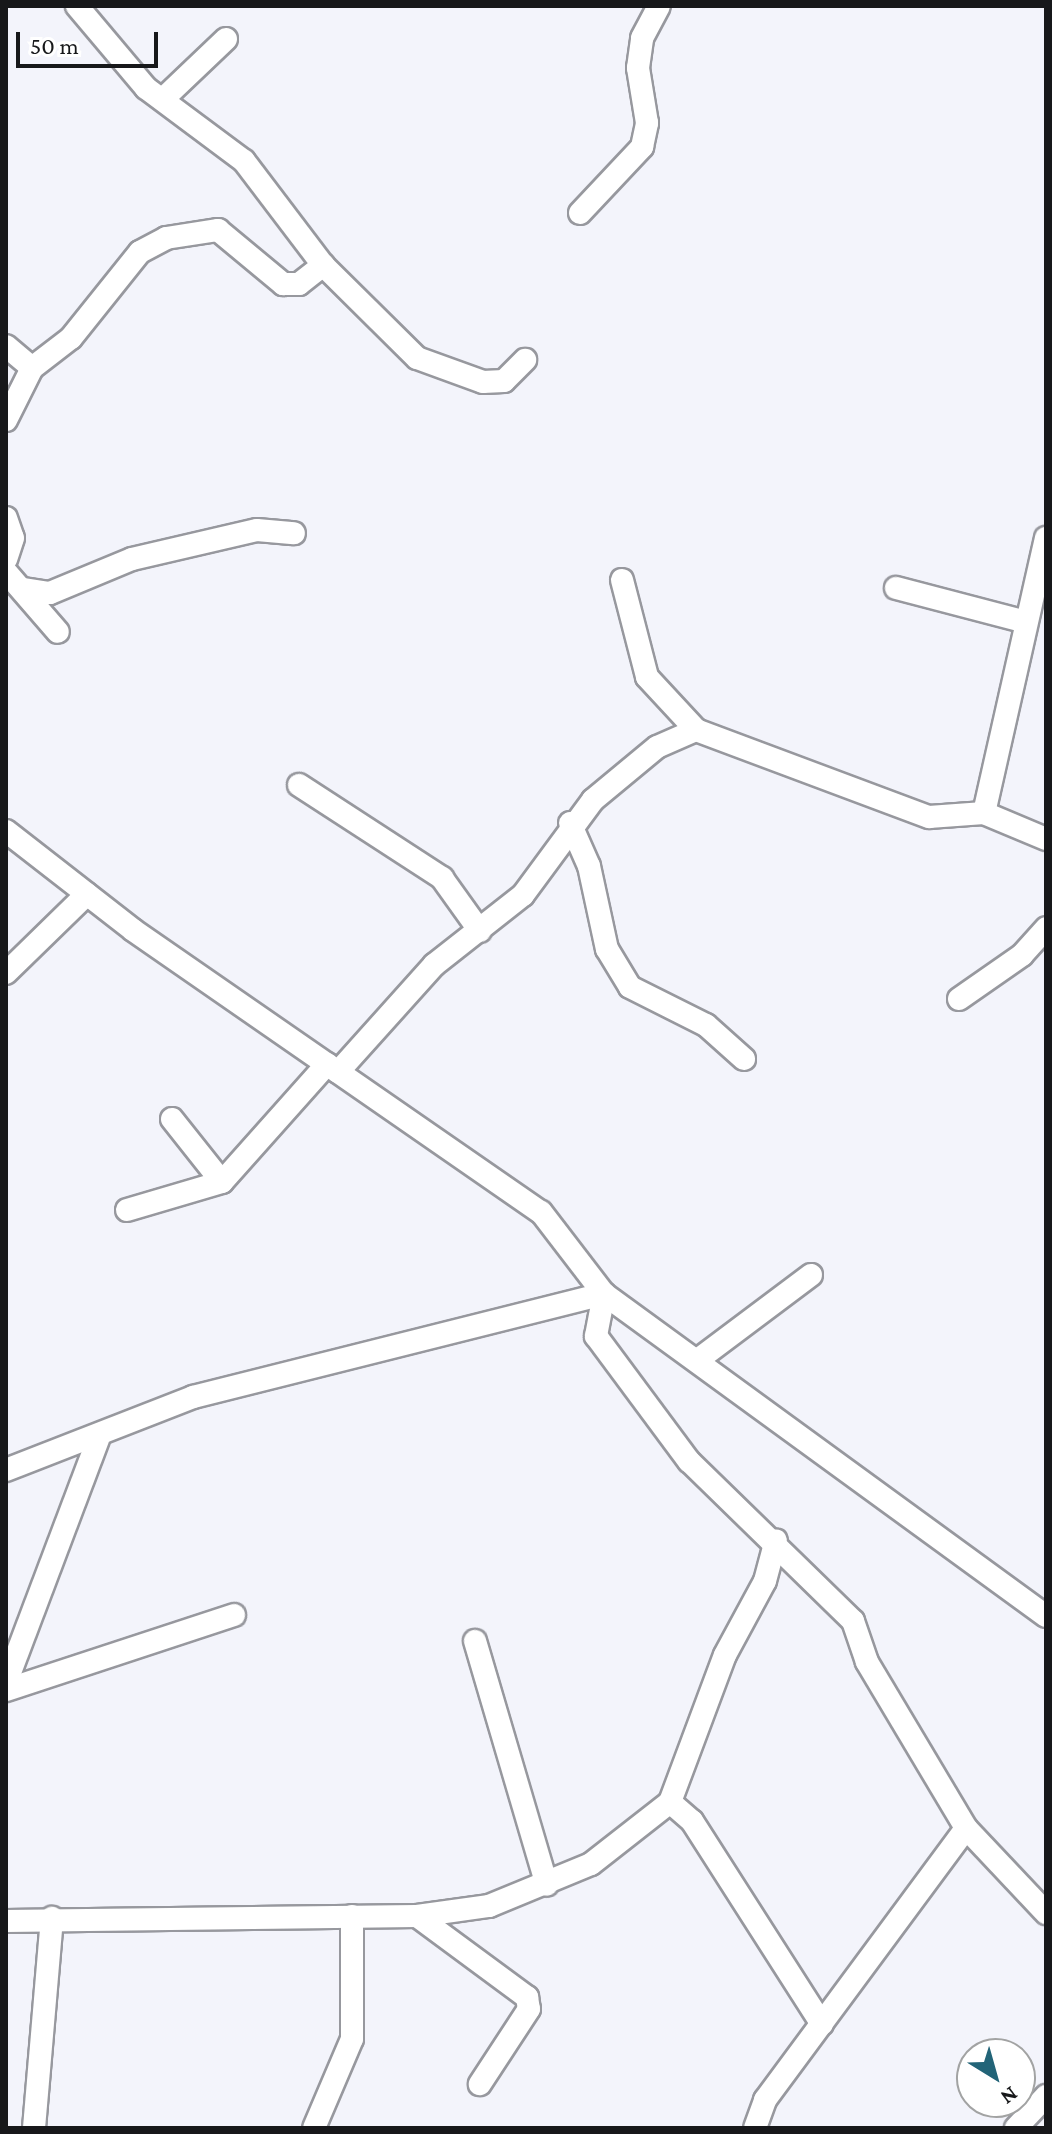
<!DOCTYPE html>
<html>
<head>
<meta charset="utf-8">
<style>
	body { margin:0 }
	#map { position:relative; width:1052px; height:2134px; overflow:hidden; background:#f3f4fb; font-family:"Crimson Pro",serif }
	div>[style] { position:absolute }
	.roads { filter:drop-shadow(2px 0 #97989e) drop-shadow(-2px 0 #97989e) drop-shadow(0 2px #97989e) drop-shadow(0 -2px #97989e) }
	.minor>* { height:22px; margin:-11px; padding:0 11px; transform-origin:11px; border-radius:11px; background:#fff }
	span { translate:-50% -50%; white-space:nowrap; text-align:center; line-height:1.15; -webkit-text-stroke:8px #fff; paint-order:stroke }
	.frame { position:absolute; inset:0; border:8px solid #17181a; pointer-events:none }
	.north { position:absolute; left:956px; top:2038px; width:80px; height:80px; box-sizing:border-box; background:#fff; border:2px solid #a2a3a3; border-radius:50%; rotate:143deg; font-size:22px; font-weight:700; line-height:32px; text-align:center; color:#17181a }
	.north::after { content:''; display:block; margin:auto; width:28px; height:36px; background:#226478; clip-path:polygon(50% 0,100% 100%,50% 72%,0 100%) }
	.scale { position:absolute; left:16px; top:32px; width:142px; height:36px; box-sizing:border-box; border:4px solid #17181a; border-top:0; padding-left:10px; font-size:24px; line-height:28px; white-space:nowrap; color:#17181a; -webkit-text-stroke:6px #fff; paint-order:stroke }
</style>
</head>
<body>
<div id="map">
	<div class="roads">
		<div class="minor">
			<i style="left:77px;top:6px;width:107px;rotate:49.9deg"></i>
			<i style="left:146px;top:88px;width:122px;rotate:36.7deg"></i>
			<i style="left:244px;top:161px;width:131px;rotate:52.8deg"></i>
			<i style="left:323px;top:265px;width:132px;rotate:44.7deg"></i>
			<i style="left:417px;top:358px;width:70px;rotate:20deg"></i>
			<i style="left:483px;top:382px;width:21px;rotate:-3deg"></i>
			<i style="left:504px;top:381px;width:30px;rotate:-45deg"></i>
			<i style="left:163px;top:99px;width:87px;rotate:-43.6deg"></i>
			<i style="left:580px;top:213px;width:91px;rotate:-46.8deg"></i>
			<i style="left:642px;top:147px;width:25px;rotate:-78deg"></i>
			<i style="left:647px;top:123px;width:56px;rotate:-99.3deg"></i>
			<i style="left:638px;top:68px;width:30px;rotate:-82deg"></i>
			<i style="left:642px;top:38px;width:36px;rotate:-62deg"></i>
			<i style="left:6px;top:346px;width:34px;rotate:40deg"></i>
			<i style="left:6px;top:420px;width:58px;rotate:-63.4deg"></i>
			<i style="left:32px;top:368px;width:49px;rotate:-37.6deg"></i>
			<i style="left:71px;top:338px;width:110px;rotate:-51.3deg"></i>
			<i style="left:140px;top:252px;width:30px;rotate:-28deg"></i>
			<i style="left:166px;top:238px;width:53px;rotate:-8.7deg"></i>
			<i style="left:218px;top:230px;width:85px;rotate:39.7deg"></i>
			<i style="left:283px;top:284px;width:16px"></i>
			<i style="left:299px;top:284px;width:31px;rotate:-38deg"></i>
			<i style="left:6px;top:518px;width:21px;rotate:71deg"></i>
			<i style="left:13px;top:538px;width:22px;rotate:108deg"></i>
			<i style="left:6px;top:572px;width:79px;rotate:49.1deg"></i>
			<i style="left:622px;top:580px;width:100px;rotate:75.5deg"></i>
			<i style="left:647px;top:677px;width:72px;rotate:47.2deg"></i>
			<i style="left:896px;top:588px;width:131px;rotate:14.6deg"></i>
			<i style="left:24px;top:589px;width:26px;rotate:9deg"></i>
			<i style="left:50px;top:593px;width:89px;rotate:-22.5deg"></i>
			<i style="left:132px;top:559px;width:128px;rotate:-13.1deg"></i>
			<i style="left:257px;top:530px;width:37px;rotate:5deg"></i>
			<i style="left:299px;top:785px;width:171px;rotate:33deg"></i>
			<i style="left:442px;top:878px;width:65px;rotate:54.4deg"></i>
			<i style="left:984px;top:813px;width:282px;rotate:-77.3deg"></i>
			<i style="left:570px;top:823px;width:47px;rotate:66.2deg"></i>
			<i style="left:589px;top:866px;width:85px;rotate:77.8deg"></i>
			<i style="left:607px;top:949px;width:44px;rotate:58.8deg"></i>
			<i style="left:630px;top:987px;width:85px;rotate:26.6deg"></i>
			<i style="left:706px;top:1025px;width:51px;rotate:41.8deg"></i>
			<i style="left:6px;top:831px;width:161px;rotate:37.9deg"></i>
			<i style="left:133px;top:930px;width:496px;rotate:34.7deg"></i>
			<i style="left:541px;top:1212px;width:103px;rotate:52.5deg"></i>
			<i style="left:604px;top:1294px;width:547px;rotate:36.07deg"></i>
			<i style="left:6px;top:973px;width:113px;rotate:-44.3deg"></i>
			<i style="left:959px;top:999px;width:77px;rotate:-34.9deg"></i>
			<i style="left:1022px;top:955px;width:36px;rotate:-48deg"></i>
			<i style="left:338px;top:1072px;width:144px;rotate:-48.1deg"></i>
			<i style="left:434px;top:965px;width:113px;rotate:-38.2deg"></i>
			<i style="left:523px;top:895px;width:118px;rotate:-53.6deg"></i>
			<i style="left:593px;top:800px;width:83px;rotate:-39.6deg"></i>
			<i style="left:657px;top:747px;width:43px;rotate:-23.6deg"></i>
			<i style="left:696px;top:730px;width:249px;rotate:20.5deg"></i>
			<i style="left:929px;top:817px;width:55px;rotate:-4.2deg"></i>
			<i style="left:984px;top:813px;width:67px;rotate:22.8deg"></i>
			<i style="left:172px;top:1119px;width:80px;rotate:51.6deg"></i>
			<i style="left:127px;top:1210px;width:99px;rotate:-16.4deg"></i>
			<i style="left:222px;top:1182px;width:158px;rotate:-48.3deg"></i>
			<i style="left:699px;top:1359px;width:140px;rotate:-36.9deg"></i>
			<i style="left:6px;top:1470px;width:201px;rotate:-21.3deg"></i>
			<i style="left:193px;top:1397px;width:424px;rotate:-14.1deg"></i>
			<i style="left:604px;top:1294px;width:43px;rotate:100.8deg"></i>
			<i style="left:596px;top:1336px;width:156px;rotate:53.4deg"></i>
			<i style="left:689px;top:1461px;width:229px;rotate:44.3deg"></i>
			<i style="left:853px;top:1621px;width:43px;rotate:71.1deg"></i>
			<i style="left:867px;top:1662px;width:193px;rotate:59.2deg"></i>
			<i style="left:966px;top:1828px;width:117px;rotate:46.7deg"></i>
			<i style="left:475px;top:1641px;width:254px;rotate:73.6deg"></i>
			<i style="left:6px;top:1683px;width:261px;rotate:-69.3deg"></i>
			<i style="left:6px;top:1690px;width:240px;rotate:-18.2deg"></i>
			<i style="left:670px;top:1802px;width:29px;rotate:41deg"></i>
			<i style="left:692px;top:1821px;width:241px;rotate:57.4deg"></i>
			<i style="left:417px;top:1916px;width:137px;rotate:36.4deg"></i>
			<i style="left:527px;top:1997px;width:12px;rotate:81deg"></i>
			<i style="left:529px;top:2009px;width:90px;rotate:123.2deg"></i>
			<i style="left:6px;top:1921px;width:411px;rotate:-0.7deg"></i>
			<i style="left:417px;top:1916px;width:73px;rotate:-7.9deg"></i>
			<i style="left:489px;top:1906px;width:110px;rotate:-22.4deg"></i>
			<i style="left:591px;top:1864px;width:100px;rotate:-38.1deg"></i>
			<i style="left:670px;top:1802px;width:157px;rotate:-69.5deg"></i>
			<i style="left:725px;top:1655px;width:84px;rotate:-61.6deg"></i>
			<i style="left:765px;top:1581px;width:42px;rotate:-75deg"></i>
			<i style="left:34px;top:2128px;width:211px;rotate:-85.1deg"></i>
			<i style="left:314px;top:2128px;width:97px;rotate:-66.9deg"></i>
			<i style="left:352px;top:2039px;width:123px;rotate:-90deg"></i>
			<i style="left:755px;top:2128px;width:30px;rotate:-70deg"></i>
			<i style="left:765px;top:2100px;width:338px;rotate:-53.5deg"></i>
			<i style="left:1016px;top:2128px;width:44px;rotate:-46.8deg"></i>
		</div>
	</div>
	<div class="frame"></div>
	<div class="north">N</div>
	<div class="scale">50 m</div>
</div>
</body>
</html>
